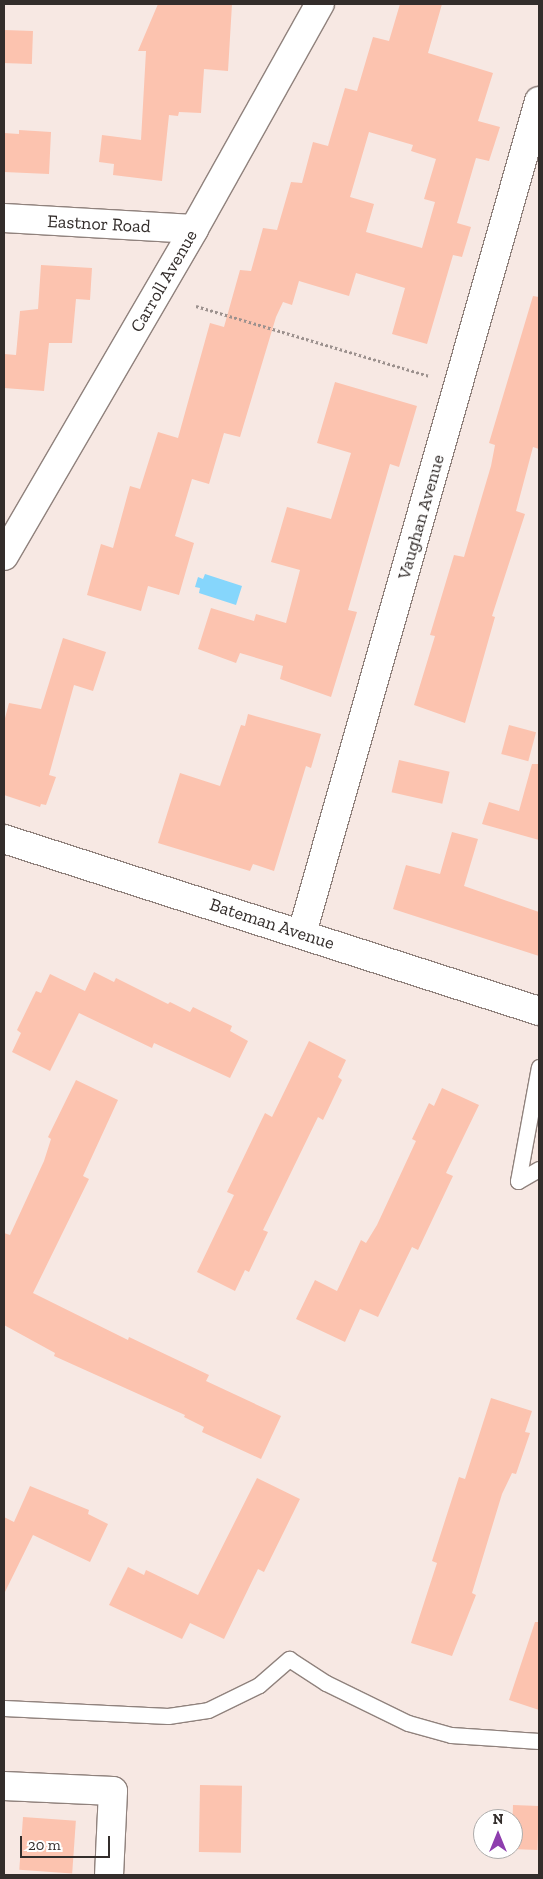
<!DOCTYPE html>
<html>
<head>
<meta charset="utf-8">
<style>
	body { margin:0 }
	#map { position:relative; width:543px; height:1879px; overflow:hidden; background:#f7e8e3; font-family:"Zilla Slab",serif }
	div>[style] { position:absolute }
	.water>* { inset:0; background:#86d6fc }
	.building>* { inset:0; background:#fcc3af; transform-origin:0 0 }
	.path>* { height:3px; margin-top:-1.5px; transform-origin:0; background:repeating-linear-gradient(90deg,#9c918e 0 2.5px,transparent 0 5px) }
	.roads { filter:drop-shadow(1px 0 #90827d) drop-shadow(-1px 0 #90827d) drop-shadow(0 1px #90827d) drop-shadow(0 -1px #90827d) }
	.lane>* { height:15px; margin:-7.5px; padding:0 7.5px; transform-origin:7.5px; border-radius:7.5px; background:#fff }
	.street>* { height:28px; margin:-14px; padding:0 14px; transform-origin:14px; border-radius:14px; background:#fff }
	.secondary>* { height:28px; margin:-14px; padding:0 14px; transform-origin:14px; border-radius:14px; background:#fff }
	span { translate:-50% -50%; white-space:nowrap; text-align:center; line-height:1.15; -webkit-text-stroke:5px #fff; paint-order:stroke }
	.street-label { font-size:18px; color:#332d2b }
	.frame { position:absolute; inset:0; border:5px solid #332d2b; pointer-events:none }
	.north { position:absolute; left:473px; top:1809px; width:50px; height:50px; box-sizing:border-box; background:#fff; border:1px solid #adabaa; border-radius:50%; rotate:0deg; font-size:14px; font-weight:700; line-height:20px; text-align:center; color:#332d2b }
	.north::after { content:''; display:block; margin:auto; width:18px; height:22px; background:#8e3eae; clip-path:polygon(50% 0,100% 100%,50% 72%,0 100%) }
	.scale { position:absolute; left:20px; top:1836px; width:90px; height:22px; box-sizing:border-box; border:2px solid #332d2b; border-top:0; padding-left:6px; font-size:15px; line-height:18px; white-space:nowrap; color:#332d2b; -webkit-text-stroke:4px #fff; paint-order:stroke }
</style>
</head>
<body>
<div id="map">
	<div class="water">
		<i style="clip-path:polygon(205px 574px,242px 586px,236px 605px,199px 593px,200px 588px,195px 587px,198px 577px,203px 579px)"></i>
	</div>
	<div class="building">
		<i style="clip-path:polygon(158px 4px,232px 4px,228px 71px,204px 69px,201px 113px,179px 112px,178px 116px,169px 115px,162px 181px,113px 175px,114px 164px,99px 162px,102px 135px,141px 140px,146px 51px,138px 51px)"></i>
		<i style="clip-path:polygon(evenodd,400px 4px,442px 4px,428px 53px,493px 73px,478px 121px,500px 127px,489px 161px,476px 158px,457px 223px,471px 227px,462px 257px,453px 255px,427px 344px,392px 334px,405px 288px,356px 273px,349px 296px,299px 281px,292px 305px,283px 302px,276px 317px,240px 437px,224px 433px,209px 484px,192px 479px,175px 536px,194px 543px,179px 595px,148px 586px,141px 611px,87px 595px,101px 544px,113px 548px,130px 486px,140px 489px,158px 432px,178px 438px,210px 323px,224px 327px,240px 270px,251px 271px,263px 228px,277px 230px,291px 182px,302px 183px,313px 142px,328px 146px,345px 88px,357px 91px,373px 37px,389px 41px,400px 4px,369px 132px,413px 145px,411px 151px,436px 159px,424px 199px,435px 202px,422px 248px,366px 232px,374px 204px,350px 197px,369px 132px)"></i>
		<i style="left:4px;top:30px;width:29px;height:33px;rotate:2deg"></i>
		<i style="clip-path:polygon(19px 130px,51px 132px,49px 174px,4px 172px,4px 133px,19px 134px)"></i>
		<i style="clip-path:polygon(41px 265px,92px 268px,90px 300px,76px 299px,72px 343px,49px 343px,44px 391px,4px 388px,4px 354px,16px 355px,20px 311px,38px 309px)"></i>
		<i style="clip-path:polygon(533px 296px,539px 297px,539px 449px,533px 447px,516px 511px,525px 514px,492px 616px,495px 617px,465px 723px,414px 705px,435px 636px,430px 635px,454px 555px,464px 557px,491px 466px,495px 445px,489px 443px)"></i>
		<i style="clip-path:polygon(335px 382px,417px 406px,399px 467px,390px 464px,348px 610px,357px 612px,331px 697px,280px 679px,283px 666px,240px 653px,236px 663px,198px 649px,211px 608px,254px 621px,256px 614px,286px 623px,300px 570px,271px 562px,287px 507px,331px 519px,351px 453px,317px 443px)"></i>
		<i style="clip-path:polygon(63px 638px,106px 652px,93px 691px,74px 685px,49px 775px,56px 777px,46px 805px,41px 804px,40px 807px,4px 795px,4px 722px,9px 703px,41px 709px)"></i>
		<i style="clip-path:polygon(248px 714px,321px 734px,311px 768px,306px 766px,274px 871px,253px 864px,250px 871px,158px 843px,180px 773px,220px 786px,241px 725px,245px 726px)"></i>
		<i style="left:509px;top:725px;width:28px;height:30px;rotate:15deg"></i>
		<i style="left:399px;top:760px;width:52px;height:33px;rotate:13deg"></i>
		<i style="clip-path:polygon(532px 764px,539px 764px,539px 840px,482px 824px,489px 802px,519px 811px)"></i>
		<i style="clip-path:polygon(452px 832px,478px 839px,464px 886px,539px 912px,539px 956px,393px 909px,406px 865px,440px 874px)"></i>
		<i style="clip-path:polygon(94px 972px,114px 982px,116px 978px,168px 1004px,170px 1002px,190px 1012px,193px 1007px,232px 1026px,230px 1031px,248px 1041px,230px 1078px,154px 1043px,152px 1048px,79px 1013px,50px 1071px,12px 1052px,21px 1033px,17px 1030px,36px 991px,41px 993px,50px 974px,85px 991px)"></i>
		<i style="clip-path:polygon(309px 1041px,346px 1060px,338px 1077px,342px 1080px,323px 1120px,318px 1117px,263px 1230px,268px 1232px,249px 1272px,245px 1270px,235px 1291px,197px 1272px,234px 1195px,227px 1192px,265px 1113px,272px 1117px)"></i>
		<i style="clip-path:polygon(76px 1080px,118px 1100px,83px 1176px,89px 1179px,33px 1293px,128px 1340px,129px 1337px,209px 1375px,206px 1381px,281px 1416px,261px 1459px,202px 1432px,204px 1427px,184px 1417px,185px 1415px,54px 1356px,55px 1353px,4px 1325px,4px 1233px,10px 1235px,44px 1161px,51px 1139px,48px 1137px)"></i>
		<i style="clip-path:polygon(442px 1088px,479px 1105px,446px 1173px,453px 1176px,418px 1250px,412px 1247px,378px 1317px,360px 1309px,345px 1342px,296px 1319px,315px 1280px,337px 1291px,361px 1240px,366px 1243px,377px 1225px,416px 1141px,412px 1139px,429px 1103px,434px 1106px)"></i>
		<i style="clip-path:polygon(491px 1398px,532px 1411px,525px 1432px,530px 1433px,516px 1474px,512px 1473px,502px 1494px,472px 1593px,476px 1595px,452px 1656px,411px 1643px,437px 1563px,432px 1561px,459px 1477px,465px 1479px)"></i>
		<i style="clip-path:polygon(257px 1478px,300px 1499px,264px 1572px,258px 1569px,224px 1639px,190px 1623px,182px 1639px,109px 1605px,128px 1567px,144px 1575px,146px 1570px,198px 1595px)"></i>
		<i style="clip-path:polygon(30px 1486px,89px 1510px,88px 1514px,108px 1524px,90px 1562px,33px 1535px,4px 1594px,4px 1517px,14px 1522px)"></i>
		<i style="clip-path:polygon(535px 1622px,539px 1622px,539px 1710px,509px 1700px)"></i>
		<i style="left:200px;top:1785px;width:42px;height:67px;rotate:1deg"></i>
		<i style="left:513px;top:1805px;width:26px;height:44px;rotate:2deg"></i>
		<i style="left:23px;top:1817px;width:53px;height:53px;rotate:4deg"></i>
	</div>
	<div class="path">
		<i style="left:196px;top:306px;width:244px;rotate:16.7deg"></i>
	</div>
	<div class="roads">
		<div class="lane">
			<i style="left:518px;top:1181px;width:116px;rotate:-79.6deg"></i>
			<i style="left:518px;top:1181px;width:24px;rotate:-30deg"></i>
			<i style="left:4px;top:1708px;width:164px;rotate:2.8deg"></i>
			<i style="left:168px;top:1716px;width:40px;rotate:-8.5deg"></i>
			<i style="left:208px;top:1710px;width:57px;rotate:-26.1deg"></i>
			<i style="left:259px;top:1685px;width:40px;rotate:-41deg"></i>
			<i style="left:289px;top:1659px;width:44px;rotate:33deg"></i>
			<i style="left:326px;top:1683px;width:91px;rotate:26deg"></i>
			<i style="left:408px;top:1723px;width:45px;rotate:15.6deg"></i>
			<i style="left:451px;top:1735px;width:88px;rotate:3.9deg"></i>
		</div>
		<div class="street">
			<i style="left:4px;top:218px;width:190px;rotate:3.3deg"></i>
			<i style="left:4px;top:839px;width:562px;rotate:17.82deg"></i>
			<i style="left:302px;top:933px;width:865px;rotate:-74.1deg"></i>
			<i style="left:4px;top:1786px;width:109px;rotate:2.6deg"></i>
			<i style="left:113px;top:1791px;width:84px;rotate:92.7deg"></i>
		</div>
		<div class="secondary">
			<i style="left:4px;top:556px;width:378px;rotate:-59.8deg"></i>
			<i style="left:194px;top:229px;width:258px;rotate:-60.8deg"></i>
		</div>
	</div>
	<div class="street-label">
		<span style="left:99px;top:224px;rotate:3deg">Eastnor Road</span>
		<span style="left:164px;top:281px;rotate:-60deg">Carroll Avenue</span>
		<span style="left:421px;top:517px;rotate:-74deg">Vaughan Avenue</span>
		<span style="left:272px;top:924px;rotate:18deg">Bateman Avenue</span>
	</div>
	<div class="frame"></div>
	<div class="north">N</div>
	<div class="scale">20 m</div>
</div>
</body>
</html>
